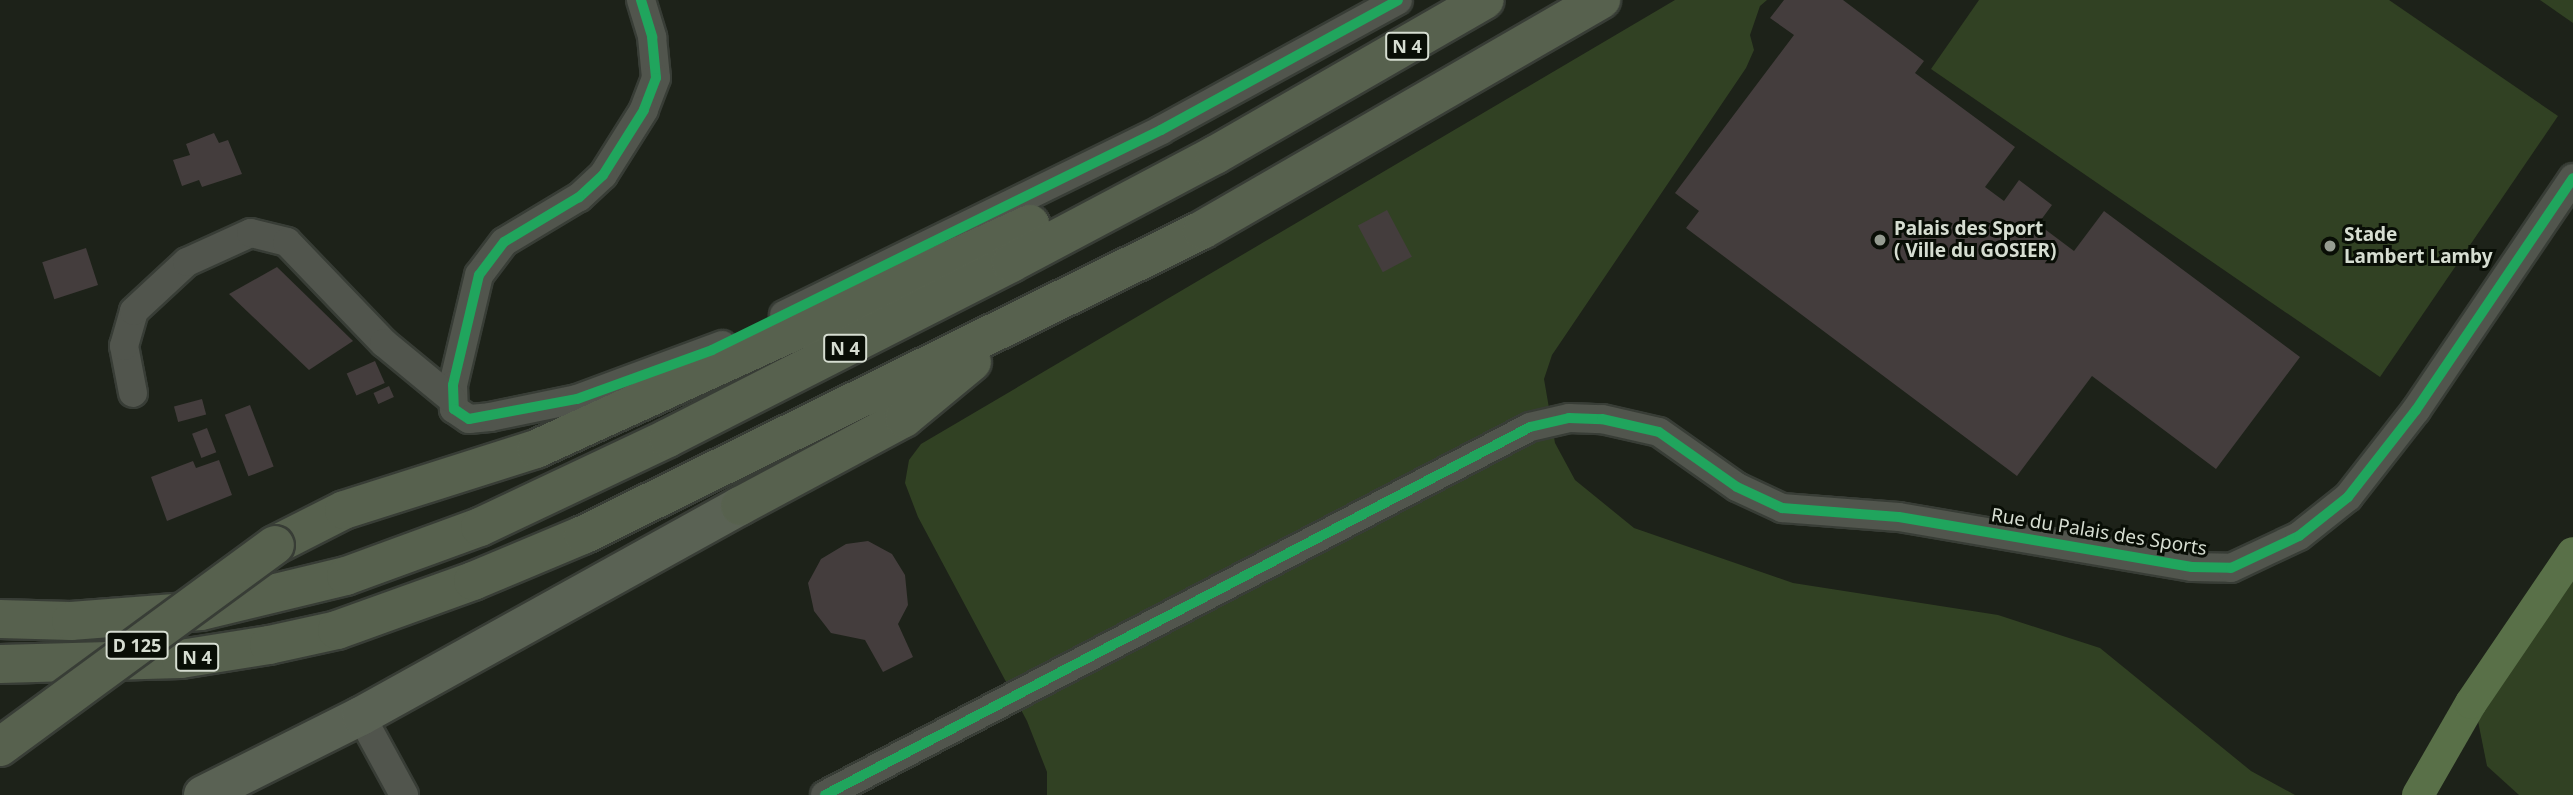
<!DOCTYPE html>
<html>
<head>
<meta charset="utf-8">
<style>
	body { margin:0 }
	#map { position:relative; width:2573px; height:795px; overflow:hidden; background:#1d2219; font-family:"Noto Sans",sans-serif }
	div>[style] { position:absolute }
	.green>* { inset:0; background:#314123 }
	.canal>* { height:32px; margin:-16px; padding:0 16px; transform-origin:16px; border-radius:16px; background:#597048 }
	.building>* { inset:0; background:#443d3d; transform-origin:0 0 }
	.roads { filter:drop-shadow(2px 0 #383d36) drop-shadow(-2px 0 #383d36) drop-shadow(0 2px #383d36) drop-shadow(0 -2px #383d36) }
	.street>* { height:28px; margin:-14px; padding:0 14px; transform-origin:14px; border-radius:14px; background:#51554d }
	.primary>* { height:38px; margin:-19px; padding:0 19px; transform-origin:19px; border-radius:19px; background:#5a6254 }
	.highway>* { height:38px; margin:-19px; padding:0 19px; transform-origin:19px; border-radius:19px; background:#57614e }
	.bridges { filter:drop-shadow(2px 0 #383d36) drop-shadow(-2px 0 #383d36) drop-shadow(0 2px #383d36) drop-shadow(0 -2px #383d36) }
	.highway-bridge>* { height:38px; margin:-19px; padding:0 19px; transform-origin:19px; border-radius:19px; background:#57614e }
	.cycleway>* { height:10px; margin:-5px; padding:0 5px; transform-origin:5px; border-radius:5px; background:#20a55d }
	.dots>* { width:19px; height:19px; translate:-50% -50%; box-sizing:border-box; border:4px solid #090e06; border-radius:50% }
	span { translate:-50% -50%; white-space:nowrap; text-align:center; line-height:1.15; -webkit-text-stroke:6px #090e06; paint-order:stroke }
	.shield-label span { padding:2px 5px; background:#090e06; border:2px solid; border-radius:5px; -webkit-text-stroke-width:0 }
	.shield-label { font-size:18px; color:#d6ddd1; font-weight:700 }
	.poi-label { font-size:19px; color:#d6ddd1; font-weight:700 }
	.left { translate:0 -50%; text-align:left }
	.street-label { font-size:19px; color:#d6ddd1 }
</style>
</head>
<body>
<div id="map">
	<div class="green">
		<i style="clip-path:polygon(1675px 0,1767px 0,1760px 6px,1750px 35px,1754px 50px,1746px 68px,1552px 355px,1544px 379px,1555px 443px,1575px 480px,1634px 528px,1793px 583px,1998px 615px,2100px 648px,2251px 771px,2295px 795px,1047px 795px,1047px 772px,1027px 721px,918px 517px,905px 483px,909px 460px,921px 444px)"></i>
		<i style="clip-path:polygon(1979px 0,2389px 0,2558px 116px,2380px 377px,1931px 69px)"></i>
		<i style="clip-path:polygon(2540px 0,2573px 0,2573px 23px)"></i>
		<i style="clip-path:polygon(2573px 560px,2573px 795px,2519px 795px,2487px 766px,2477px 716px,2493px 675px)"></i>
	</div>
	<div class="canal">
		<i style="left:2418px;top:795px;width:106px;rotate:-60.1deg"></i>
		<i style="left:2471px;top:703px;width:181px;rotate:-55.8deg"></i>
	</div>
	<div class="building">
		<i style="clip-path:polygon(1784px 0,1843px 0,1924px 61px,1915px 73px,2015px 147px,1985px 187px,2004px 201px,2019px 180px,2052px 205px,2038px 224px,2074px 251px,2104px 211px,2300px 357px,2216px 469px,2092px 376px,2017px 476px,1686px 228px,1699px 211px,1675px 193px,1794px 35px,1770px 18px)"></i>
		<i style="clip-path:polygon(214px 133px,219px 143px,228px 140px,242px 174px,202px 187px,199px 180px,182px 186px,173px 160px,190px 155px,186px 144px)"></i>
		<i style="left:1387px;top:210px;width:53px;height:33px;rotate:62deg"></i>
		<i style="left:86px;top:248px;width:39px;height:46px;rotate:72deg"></i>
		<i style="clip-path:polygon(277px 267px,353px 341px,309px 370px,229px 294px)"></i>
		<i style="left:375px;top:361px;width:24px;height:31px;rotate:66deg"></i>
		<i style="left:389px;top:386px;width:12px;height:17px;rotate:66deg"></i>
		<i style="left:202px;top:399px;width:16px;height:29px;rotate:75deg"></i>
		<i style="left:250px;top:405px;width:66px;height:27px;rotate:69deg"></i>
		<i style="left:207px;top:428px;width:26px;height:16px;rotate:69deg"></i>
		<i style="clip-path:polygon(219px 460px,232px 495px,167px 521px,151px 477px,193px 461px,196px 468px)"></i>
		<i style="clip-path:polygon(868px 541px,892px 554px,905px 575px,908px 605px,898px 624px,913px 657px,883px 672px,865px 640px,831px 633px,814px 611px,808px 583px,821px 559px,846px 544px)"></i>
	</div>
	<div class="roads">
		<div class="street">
			<i style="left:641px;top:0;width:39px;rotate:73deg"></i>
			<i style="left:652px;top:37px;width:41px;rotate:84.4deg"></i>
			<i style="left:656px;top:78px;width:34px;rotate:111deg"></i>
			<i style="left:644px;top:110px;width:77px;rotate:122.2deg"></i>
			<i style="left:603px;top:175px;width:33px;rotate:137deg"></i>
			<i style="left:579px;top:197px;width:87px;rotate:149deg"></i>
			<i style="left:504px;top:242px;width:41px;rotate:127.1deg"></i>
			<i style="left:479px;top:275px;width:113px;rotate:103.3deg"></i>
			<i style="left:453px;top:385px;width:24px;rotate:88deg"></i>
			<i style="left:454px;top:409px;width:18px;rotate:34deg"></i>
			<i style="left:469px;top:419px;width:21px;rotate:-5deg"></i>
			<i style="left:490px;top:417px;width:89px;rotate:-11.7deg"></i>
			<i style="left:577px;top:399px;width:155px;rotate:-20.4deg"></i>
			<i style="left:784px;top:315px;width:420px;rotate:-26.1deg"></i>
			<i style="left:1161px;top:130px;width:270px;rotate:-28.7deg"></i>
			<i style="left:133px;top:393px;width:48px;rotate:-100.8deg"></i>
			<i style="left:124px;top:346px;width:36px;rotate:-74deg"></i>
			<i style="left:134px;top:311px;width:72px;rotate:-42.8deg"></i>
			<i style="left:187px;top:262px;width:70px;rotate:-24.4deg"></i>
			<i style="left:251px;top:233px;width:37px;rotate:14deg"></i>
			<i style="left:287px;top:242px;width:140px;rotate:46.2deg"></i>
			<i style="left:384px;top:343px;width:88px;rotate:39.5deg"></i>
			<i style="left:361px;top:716px;width:90px;rotate:61.4deg"></i>
			<i style="left:825px;top:795px;width:795px;rotate:-27.56deg"></i>
			<i style="left:1530px;top:427px;width:40px;rotate:-13deg"></i>
			<i style="left:1569px;top:418px;width:33px;rotate:2deg"></i>
			<i style="left:1602px;top:419px;width:58px;rotate:12.8deg"></i>
			<i style="left:1659px;top:432px;width:95px;rotate:35.2deg"></i>
			<i style="left:1737px;top:487px;width:50px;rotate:25deg"></i>
			<i style="left:1782px;top:508px;width:117px;rotate:4.4deg"></i>
			<i style="left:1899px;top:517px;width:297px;rotate:9.7deg"></i>
			<i style="left:2192px;top:567px;width:39px;rotate:1deg"></i>
			<i style="left:2231px;top:568px;width:75px;rotate:-25.2deg"></i>
			<i style="left:2299px;top:536px;width:63px;rotate:-38.5deg"></i>
			<i style="left:2348px;top:497px;width:110px;rotate:-52deg"></i>
			<i style="left:2416px;top:410px;width:280px;rotate:-55.9deg"></i>
		</div>
		<div class="primary">
			<i style="left:203px;top:795px;width:177px;rotate:-26.6deg"></i>
			<i style="left:361px;top:716px;width:433px;rotate:-29deg"></i>
		</div>
		<div class="highway">
			<i style="left:740px;top:506px;width:186px;rotate:-28.2deg"></i>
			<i style="left:904px;top:418px;width:88px;rotate:-39.5deg"></i>
			<i style="left:275px;top:545px;width:77px;rotate:-26.9deg"></i>
			<i style="left:344px;top:510px;width:201px;rotate:-17.6deg"></i>
			<i style="left:536px;top:449px;width:543px;rotate:-24.49deg"></i>
			<i style="left:0;top:619px;width:71px;rotate:1.6deg"></i>
			<i style="left:71px;top:621px;width:130px;rotate:-4.4deg"></i>
			<i style="left:201px;top:611px;width:149px;rotate:-13.6deg"></i>
			<i style="left:346px;top:576px;width:143px;rotate:-20.1deg"></i>
			<i style="left:480px;top:527px;width:208px;rotate:-25.3deg"></i>
			<i style="left:668px;top:438px;width:385px;rotate:-27deg"></i>
			<i style="left:1011px;top:263px;width:231px;rotate:-27.9deg"></i>
			<i style="left:1215px;top:155px;width:311px;rotate:-29.9deg"></i>
			<i style="left:0;top:664px;width:181px;rotate:-1.6deg"></i>
			<i style="left:181px;top:659px;width:89px;rotate:-9deg"></i>
			<i style="left:269px;top:645px;width:70px;rotate:-12.4deg"></i>
			<i style="left:337px;top:630px;width:145px;rotate:-19.8deg"></i>
			<i style="left:473px;top:581px;width:119px;rotate:-22.7deg"></i>
			<i style="left:583px;top:535px;width:690px;rotate:-26.23deg"></i>
			<i style="left:1202px;top:230px;width:461px;rotate:-30deg"></i>
		</div>
	</div>
	<div class="bridges">
		<div class="highway-bridge">
			<i style="left:0;top:747px;width:341px;rotate:-36.3deg"></i>
		</div>
	</div>
	<div class="cycleway">
		<i style="left:641px;top:0;width:39px;rotate:73deg"></i>
		<i style="left:652px;top:37px;width:41px;rotate:84.4deg"></i>
		<i style="left:656px;top:78px;width:34px;rotate:111deg"></i>
		<i style="left:644px;top:110px;width:77px;rotate:122.2deg"></i>
		<i style="left:603px;top:175px;width:33px;rotate:137deg"></i>
		<i style="left:579px;top:197px;width:87px;rotate:149deg"></i>
		<i style="left:504px;top:242px;width:41px;rotate:127.1deg"></i>
		<i style="left:479px;top:275px;width:113px;rotate:103.3deg"></i>
		<i style="left:453px;top:385px;width:24px;rotate:88deg"></i>
		<i style="left:454px;top:409px;width:18px;rotate:34deg"></i>
		<i style="left:469px;top:419px;width:110px;rotate:-10.5deg"></i>
		<i style="left:577px;top:399px;width:144px;rotate:-19.9deg"></i>
		<i style="left:712px;top:350px;width:500px;rotate:-26.1deg"></i>
		<i style="left:1161px;top:130px;width:270px;rotate:-28.7deg"></i>
		<i style="left:825px;top:795px;width:795px;rotate:-27.56deg"></i>
		<i style="left:1530px;top:427px;width:40px;rotate:-13deg"></i>
		<i style="left:1569px;top:418px;width:33px;rotate:2deg"></i>
		<i style="left:1602px;top:419px;width:58px;rotate:12.8deg"></i>
		<i style="left:1659px;top:432px;width:95px;rotate:35.2deg"></i>
		<i style="left:1737px;top:487px;width:50px;rotate:25deg"></i>
		<i style="left:1782px;top:508px;width:117px;rotate:4.4deg"></i>
		<i style="left:1899px;top:517px;width:297px;rotate:9.7deg"></i>
		<i style="left:2192px;top:567px;width:39px;rotate:1deg"></i>
		<i style="left:2231px;top:568px;width:75px;rotate:-25.2deg"></i>
		<i style="left:2299px;top:536px;width:63px;rotate:-38.5deg"></i>
		<i style="left:2348px;top:497px;width:110px;rotate:-52deg"></i>
		<i style="left:2416px;top:410px;width:280px;rotate:-55.9deg"></i>
	</div>
	<div class="dots">
		<i style="left:1880px;top:240px;background:#959c91"></i>
		<i style="left:2330px;top:246px;background:#959c91"></i>
	</div>
	<div class="shield-label">
		<span style="left:1407px;top:46px">N 4</span>
		<span style="left:845px;top:348px">N 4</span>
		<span style="left:137px;top:645px">D 125</span>
		<span style="left:197px;top:657px">N 4</span>
	</div>
	<div class="poi-label">
		<span class="left" style="left:1894px;top:240px">Palais des Sport<br>( Ville du GOSIER)</span>
		<span class="left" style="left:2344px;top:246px">Stade<br>Lambert Lamby</span>
	</div>
	<div class="street-label">
		<span style="left:2099px;top:532px;rotate:9deg">Rue du Palais des Sports</span>
	</div>
</div>
</body>
</html>
